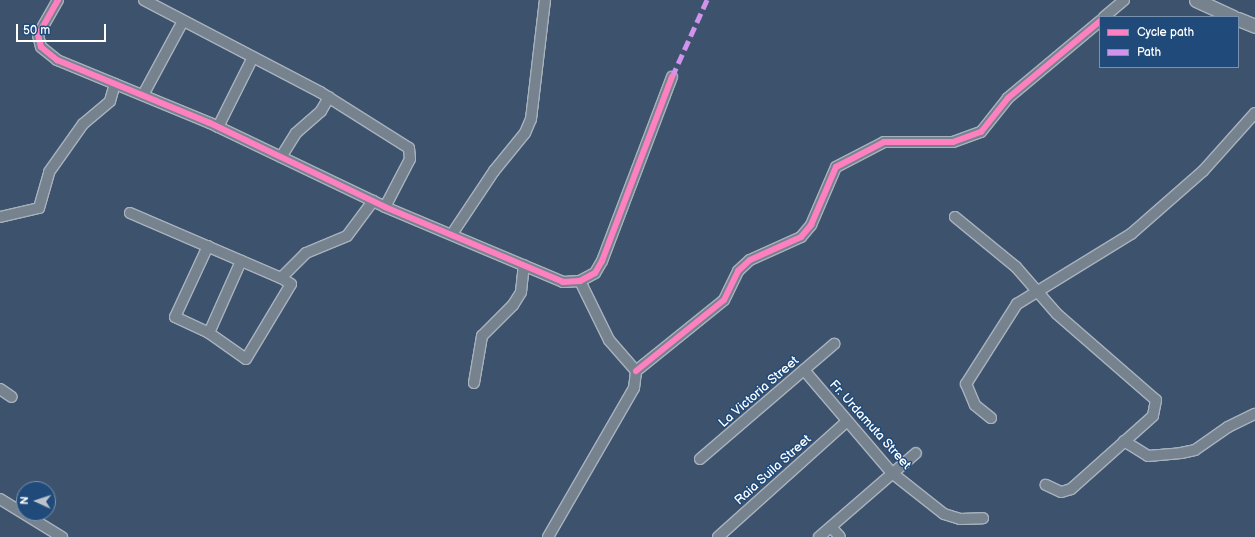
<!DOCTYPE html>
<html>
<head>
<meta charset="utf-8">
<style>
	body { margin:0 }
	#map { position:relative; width:1255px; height:537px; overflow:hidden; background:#3d536d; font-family:"Balsamiq Sans",sans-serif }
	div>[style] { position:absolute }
	.roads { filter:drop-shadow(1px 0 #a8b2bd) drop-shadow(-1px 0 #a8b2bd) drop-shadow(0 1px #a8b2bd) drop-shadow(0 -1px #a8b2bd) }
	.minor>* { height:10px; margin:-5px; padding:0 5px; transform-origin:5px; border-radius:5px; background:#77828f }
	.tertiary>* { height:13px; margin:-6.5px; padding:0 6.5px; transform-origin:6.5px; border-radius:6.5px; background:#77828f }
	.quiet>* { height:5px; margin-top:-2.5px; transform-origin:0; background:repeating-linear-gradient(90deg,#d193ec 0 10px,transparent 0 15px) }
	.cycleway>* { height:6px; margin:-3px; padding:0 3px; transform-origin:3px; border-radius:3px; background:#ff80c0 }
	span { translate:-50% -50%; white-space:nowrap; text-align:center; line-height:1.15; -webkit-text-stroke:3px #1f4a7a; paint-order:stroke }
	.street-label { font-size:13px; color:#fff }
	.legend { position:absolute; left:1099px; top:16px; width:140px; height:52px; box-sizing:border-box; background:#1f4a7a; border:1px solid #7992af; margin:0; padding:5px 7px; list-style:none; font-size:12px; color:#fff }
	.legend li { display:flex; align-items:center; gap:8px; height:20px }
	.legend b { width:20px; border:1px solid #7992af }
	.north { position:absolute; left:16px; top:481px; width:40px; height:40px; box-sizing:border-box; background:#1f4a7a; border:1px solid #7992af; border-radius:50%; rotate:273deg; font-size:11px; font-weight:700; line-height:16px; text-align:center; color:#fff }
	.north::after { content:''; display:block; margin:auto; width:14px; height:18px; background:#bbc3cc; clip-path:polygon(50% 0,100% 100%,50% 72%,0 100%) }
	.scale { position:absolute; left:16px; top:24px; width:90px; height:18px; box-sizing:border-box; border:2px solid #fff; border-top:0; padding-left:5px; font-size:12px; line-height:14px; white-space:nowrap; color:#fff; -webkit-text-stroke:3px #1f4a7a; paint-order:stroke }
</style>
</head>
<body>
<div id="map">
	<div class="roads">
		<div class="minor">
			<i style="left:58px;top:0;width:40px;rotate:119.7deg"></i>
			<i style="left:38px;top:35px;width:12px;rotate:76deg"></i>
			<i style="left:41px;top:47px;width:21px;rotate:39deg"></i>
			<i style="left:57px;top:60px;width:165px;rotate:22.4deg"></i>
			<i style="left:210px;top:123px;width:194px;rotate:25.6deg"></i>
			<i style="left:385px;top:207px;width:193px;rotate:22.8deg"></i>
			<i style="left:563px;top:282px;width:17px;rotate:-3deg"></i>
			<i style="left:580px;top:281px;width:17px;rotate:-28deg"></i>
			<i style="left:595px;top:273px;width:14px;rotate:-60deg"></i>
			<i style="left:602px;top:261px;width:197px;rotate:-69.2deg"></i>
			<i style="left:144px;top:0;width:199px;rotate:27.6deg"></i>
			<i style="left:320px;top:92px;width:105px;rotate:32.2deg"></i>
			<i style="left:409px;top:148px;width:11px;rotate:85deg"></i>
			<i style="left:410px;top:159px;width:54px;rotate:117.5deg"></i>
			<i style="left:1104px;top:17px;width:26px;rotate:-40deg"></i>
			<i style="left:143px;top:95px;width:84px;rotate:-61.6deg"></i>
			<i style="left:218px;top:127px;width:78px;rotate:-63.4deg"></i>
			<i style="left:281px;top:157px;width:28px;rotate:-58deg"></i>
			<i style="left:296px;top:133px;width:33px;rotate:-41deg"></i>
			<i style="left:321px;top:111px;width:16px;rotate:-60deg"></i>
			<i style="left:130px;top:213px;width:164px;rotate:23.3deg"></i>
			<i style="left:281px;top:278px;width:35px;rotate:-45deg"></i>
			<i style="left:306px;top:253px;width:44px;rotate:-22.5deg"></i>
			<i style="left:347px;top:236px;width:44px;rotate:-53.4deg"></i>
			<i style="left:0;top:217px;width:40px;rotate:-13deg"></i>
			<i style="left:39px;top:208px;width:37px;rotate:-74deg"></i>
			<i style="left:49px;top:172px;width:59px;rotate:-54.7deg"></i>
			<i style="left:83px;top:124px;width:35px;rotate:-40deg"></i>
			<i style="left:110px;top:101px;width:18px;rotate:-74deg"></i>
			<i style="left:955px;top:217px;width:79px;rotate:39.3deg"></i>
			<i style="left:1016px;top:267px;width:62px;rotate:48.9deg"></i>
			<i style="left:1057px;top:314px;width:131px;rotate:41deg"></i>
			<i style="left:1156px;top:400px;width:16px;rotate:101deg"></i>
			<i style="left:1153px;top:416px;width:110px;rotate:138.3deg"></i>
			<i style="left:1071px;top:489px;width:10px;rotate:163deg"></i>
			<i style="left:1061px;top:492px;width:17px;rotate:-155deg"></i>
			<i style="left:452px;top:234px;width:76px;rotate:-56.3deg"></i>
			<i style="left:494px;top:171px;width:49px;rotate:-50.8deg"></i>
			<i style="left:525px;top:133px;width:15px;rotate:-67deg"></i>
			<i style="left:531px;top:119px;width:120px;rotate:-83.3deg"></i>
			<i style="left:208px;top:246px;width:78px;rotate:114.9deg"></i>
			<i style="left:175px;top:317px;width:38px;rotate:25deg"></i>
			<i style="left:209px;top:333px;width:79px;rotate:-66deg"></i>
			<i style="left:209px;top:333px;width:45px;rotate:35.1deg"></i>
			<i style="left:246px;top:359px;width:87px;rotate:-59deg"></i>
			<i style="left:291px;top:284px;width:12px;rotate:-149deg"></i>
			<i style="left:804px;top:370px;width:135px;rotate:49.5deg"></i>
			<i style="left:892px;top:473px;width:66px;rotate:38.3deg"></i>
			<i style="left:944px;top:514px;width:17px;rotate:17deg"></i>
			<i style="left:960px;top:519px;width:23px;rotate:-2deg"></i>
			<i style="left:636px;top:371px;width:113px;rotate:-38.9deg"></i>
			<i style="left:724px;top:300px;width:32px;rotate:-64deg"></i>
			<i style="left:738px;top:271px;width:16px;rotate:-43deg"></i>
			<i style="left:750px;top:260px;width:56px;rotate:-24.3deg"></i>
			<i style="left:801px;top:237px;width:16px;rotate:-50deg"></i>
			<i style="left:811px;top:225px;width:63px;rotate:-66.7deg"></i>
			<i style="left:836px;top:167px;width:54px;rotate:-27.5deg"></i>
			<i style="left:884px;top:142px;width:69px"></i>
			<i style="left:953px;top:142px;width:30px;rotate:-20deg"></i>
			<i style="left:981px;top:132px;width:43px;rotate:-51.5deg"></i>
			<i style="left:1008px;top:98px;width:120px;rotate:-39.9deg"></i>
			<i style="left:474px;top:383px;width:48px;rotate:-80.3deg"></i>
			<i style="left:482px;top:336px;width:44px;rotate:-45deg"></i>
			<i style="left:513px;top:305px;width:15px;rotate:-58deg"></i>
			<i style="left:521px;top:292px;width:27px;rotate:-84deg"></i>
			<i style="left:0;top:389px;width:14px;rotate:34deg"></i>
			<i style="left:991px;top:418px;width:21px;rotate:-141deg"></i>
			<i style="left:975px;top:405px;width:23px;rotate:-113deg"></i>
			<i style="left:966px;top:384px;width:95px;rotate:-57.5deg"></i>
			<i style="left:1017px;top:304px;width:134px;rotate:-31.6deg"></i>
			<i style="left:1131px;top:234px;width:96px;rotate:-41.2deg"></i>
			<i style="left:1203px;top:171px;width:78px;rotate:-48.1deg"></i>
			<i style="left:1124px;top:441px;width:28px;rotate:32deg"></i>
			<i style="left:1148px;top:456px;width:33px;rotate:-5deg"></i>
			<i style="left:1181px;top:453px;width:14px;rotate:-12deg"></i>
			<i style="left:1195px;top:450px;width:40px;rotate:-34.9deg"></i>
			<i style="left:1228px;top:427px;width:30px;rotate:-26deg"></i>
			<i style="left:700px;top:459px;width:177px;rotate:-40.6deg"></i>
			<i style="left:0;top:499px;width:73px;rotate:31.5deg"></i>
			<i style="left:831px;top:527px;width:13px;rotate:48deg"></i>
			<i style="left:548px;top:537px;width:172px;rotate:-60deg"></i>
			<i style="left:634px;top:388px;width:17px;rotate:-83deg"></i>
			<i style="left:636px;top:371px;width:41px;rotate:-131.1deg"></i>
			<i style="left:609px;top:340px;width:66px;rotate:-116.2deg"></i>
			<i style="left:718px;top:537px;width:172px;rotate:-41.9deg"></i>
			<i style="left:819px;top:537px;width:128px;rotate:-40.9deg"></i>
		</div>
		<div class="tertiary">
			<i style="left:1196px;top:0;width:41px;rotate:24.7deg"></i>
			<i style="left:1238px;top:19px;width:18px;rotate:22deg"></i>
		</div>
	</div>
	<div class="quiet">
		<i style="left:672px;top:77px;width:85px;rotate:-65.6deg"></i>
	</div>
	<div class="cycleway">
		<i style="left:58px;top:0;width:40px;rotate:119.7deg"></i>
		<i style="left:38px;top:35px;width:12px;rotate:76deg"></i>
		<i style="left:41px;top:47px;width:21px;rotate:39deg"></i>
		<i style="left:57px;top:60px;width:165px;rotate:22.4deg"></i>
		<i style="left:210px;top:123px;width:194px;rotate:25.6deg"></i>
		<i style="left:385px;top:207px;width:193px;rotate:22.8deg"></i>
		<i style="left:563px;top:282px;width:17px;rotate:-3deg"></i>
		<i style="left:580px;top:281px;width:17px;rotate:-28deg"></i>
		<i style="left:595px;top:273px;width:14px;rotate:-60deg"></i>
		<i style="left:602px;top:261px;width:197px;rotate:-69.2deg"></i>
		<i style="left:636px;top:371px;width:113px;rotate:-38.9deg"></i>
		<i style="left:724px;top:300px;width:32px;rotate:-64deg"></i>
		<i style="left:738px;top:271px;width:16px;rotate:-43deg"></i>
		<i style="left:750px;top:260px;width:56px;rotate:-24.3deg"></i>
		<i style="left:801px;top:237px;width:16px;rotate:-50deg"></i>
		<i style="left:811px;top:225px;width:63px;rotate:-66.7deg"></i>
		<i style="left:836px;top:167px;width:54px;rotate:-27.5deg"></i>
		<i style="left:884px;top:142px;width:69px"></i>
		<i style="left:953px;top:142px;width:30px;rotate:-20deg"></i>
		<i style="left:981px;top:132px;width:43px;rotate:-51.5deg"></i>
		<i style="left:1008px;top:98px;width:120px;rotate:-39.9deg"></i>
	</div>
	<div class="street-label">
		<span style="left:759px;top:392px;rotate:-41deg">La Victoria Street</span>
		<span style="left:870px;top:425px;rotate:48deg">Fr. Urdamuta Street</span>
		<span style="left:773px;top:470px;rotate:-42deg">Raia Suila Street</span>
	</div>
	<ul class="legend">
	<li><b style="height:5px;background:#ff80c0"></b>Cycle path</li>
	<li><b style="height:5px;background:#d193ec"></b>Path</li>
	</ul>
	<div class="north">N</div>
	<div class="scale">50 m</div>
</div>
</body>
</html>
